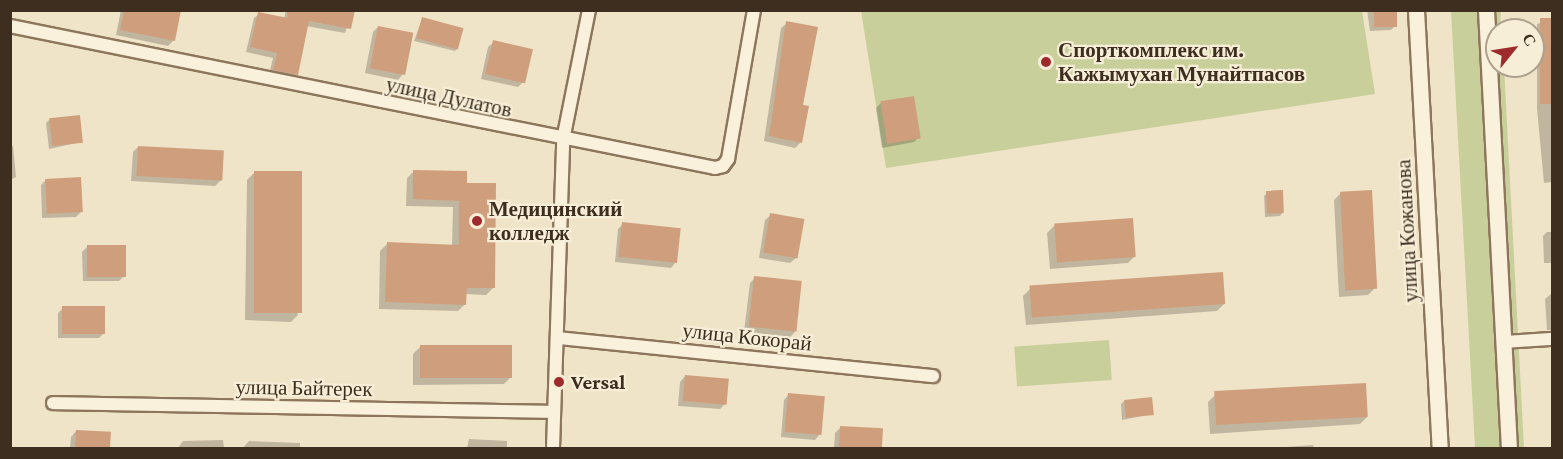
<!DOCTYPE html>
<html>
<head>
<meta charset="utf-8">
<style>
	body { margin:0 }
	#map { position:relative; width:1563px; height:459px; overflow:hidden; background:#f0e4c8; font-family:"Crimson Pro",serif }
	div>[style] { position:absolute }
	.green>* { inset:0; background:#c9cf9b; transform-origin:0 0 }
	.shadow>* { inset:0; background:#0003 }
	.building>* { inset:0; background:#cf9f7d; transform-origin:0 0 }
	.roads { filter:drop-shadow(2px 0 #8d765c) drop-shadow(-2px 0 #8d765c) drop-shadow(0 2px #8d765c) drop-shadow(0 -2px #8d765c) }
	.minor>* { height:12px; margin:-6px; padding:0 6px; transform-origin:6px; border-radius:6px; background:#faf1dc }
	.tertiary>* { height:15px; margin:-7.5px; padding:0 7.5px; transform-origin:7.5px; border-radius:7.5px; background:#faf1dc }
	.dots>* { width:16px; height:16px; translate:-50% -50%; box-sizing:border-box; border:3px solid #f7eed8; border-radius:50% }
	span { translate:-50% -50%; white-space:nowrap; text-align:center; line-height:1.15; -webkit-text-stroke:4.5px #f7eed8; paint-order:stroke }
	.poi-label { font-size:21px; color:#3d2e20; font-weight:700 }
	.left { translate:0 -50%; text-align:left }
	.street-label { font-size:21px; color:#3d2e20 }
	.frame { position:absolute; inset:0; border:12px solid #3d2e20; pointer-events:none }
	.north { position:absolute; left:1485px; top:18px; width:60px; height:60px; box-sizing:border-box; background:#f7eed8; border:2px solid #ada18e; border-radius:50%; rotate:60deg; font-size:16px; font-weight:700; line-height:24px; text-align:center; color:#3d2e20 }
	.north::after { content:''; display:block; margin:auto; width:21px; height:27px; background:#9e2a2b; clip-path:polygon(50% 0,100% 100%,50% 72%,0 100%) }
</style>
</head>
<body>
<div id="map">
	<div class="green">
		<i style="clip-path:polygon(861px 11px,1362px 11px,1375px 94px,886px 168px)"></i>
		<i style="clip-path:polygon(1451px 11px,1501px 11px,1497px 66px,1504px 66px,1524px 448px,1475px 448px)"></i>
		<i style="left:1109px;top:340px;width:40px;height:95px;rotate:86deg"></i>
	</div>
	<div class="shadow">
		<i style="clip-path:polygon(121px 10px,180px 10px,174px 40px,168px 46px,116px 35px)"></i>
		<i style="clip-path:polygon(286px 10px,353px 10px,345px 33px,306px 26px,296px 74px,292px 79px,269px 74px,273px 58px,246px 52px,254px 18px,259px 14px,284px 19px)"></i>
		<i style="clip-path:polygon(1367px 10px,1396px 10px,1396px 25px,1391px 30px,1370px 31px)"></i>
		<i style="clip-path:polygon(1551px 10px,1552px 10px,1552px 182px,1544px 183px,1537px 109px,1537px 24px,1552px 19px)"></i>
		<i style="clip-path:polygon(422px 19px,458px 48px,455px 51px,414px 41px)"></i>
		<i style="clip-path:polygon(787px 23px,801px 142px,795px 148px,764px 141px,781px 28px)"></i>
		<i style="clip-path:polygon(378px 27px,403px 74px,398px 80px,365px 73px,373px 32px)"></i>
		<i style="clip-path:polygon(494px 42px,523px 82px,518px 87px,481px 79px,488px 47px)"></i>
		<i style="clip-path:polygon(881px 103px,919px 137px,914px 142px,882px 148px,876px 108px)"></i>
		<i style="clip-path:polygon(50px 119px,81px 142px,49px 149px,46px 123px)"></i>
		<i style="clip-path:polygon(13px 146px,16px 177px,10px 180px,10px 147px)"></i>
		<i style="clip-path:polygon(138px 147px,221px 180px,215px 186px,131px 181px,133px 152px)"></i>
		<i style="clip-path:polygon(414px 171px,465px 184px,493px 288px,486px 295px,465px 294px,465px 304px,458px 311px,379px 309px,380px 251px,387px 244px,452px 246px,453px 207px,406px 206px,407px 178px)"></i>
		<i style="clip-path:polygon(254px 173px,298px 315px,291px 322px,245px 320px,247px 180px)"></i>
		<i style="clip-path:polygon(46px 180px,81px 212px,76px 217px,42px 218px,41px 185px)"></i>
		<i style="clip-path:polygon(1267px 193px,1283px 212px,1280px 216px,1265px 217px,1264px 196px)"></i>
		<i style="clip-path:polygon(1341px 193px,1375px 288px,1368px 295px,1339px 297px,1334px 200px)"></i>
		<i style="clip-path:polygon(771px 215px,796px 258px,790px 263px,759px 258px,765px 220px)"></i>
		<i style="clip-path:polygon(623px 224px,676px 262px,671px 268px,615px 262px,618px 229px)"></i>
		<i style="clip-path:polygon(1054px 226px,1135px 256px,1128px 263px,1050px 269px,1047px 233px)"></i>
		<i style="clip-path:polygon(1547px 232px,1552px 232px,1552px 263px,1544px 263px,1543px 236px)"></i>
		<i style="clip-path:polygon(88px 246px,124px 276px,119px 281px,83px 281px,82px 252px)"></i>
		<i style="clip-path:polygon(755px 278px,795px 332px,790px 337px,744px 332px,750px 283px)"></i>
		<i style="clip-path:polygon(1030px 289px,1224px 304px,1217px 311px,1026px 325px,1023px 296px)"></i>
		<i style="clip-path:polygon(1551px 294px,1552px 330px,1547px 330px,1545px 299px)"></i>
		<i style="clip-path:polygon(63px 308px,104px 333px,99px 338px,58px 338px,58px 313px)"></i>
		<i style="clip-path:polygon(420px 347px,511px 377px,504px 384px,413px 385px,413px 354px)"></i>
		<i style="clip-path:polygon(685px 376px,725px 404px,720px 409px,678px 406px,680px 382px)"></i>
		<i style="clip-path:polygon(789px 394px,820px 434px,815px 440px,781px 437px,784px 400px)"></i>
		<i style="clip-path:polygon(1215px 395px,1367px 417px,1360px 424px,1210px 434px,1208px 402px)"></i>
		<i style="clip-path:polygon(1124px 401px,1152px 414px,1122px 420px,1121px 404px)"></i>
		<i style="clip-path:polygon(840px 428px,882px 430px,881px 448px,834px 448px,835px 433px)"></i>
		<i style="clip-path:polygon(76px 431px,109px 433px,108px 448px,70px 448px,71px 437px)"></i>
		<i style="clip-path:polygon(469px 439px,507px 441px,507px 448px,467px 448px)"></i>
		<i style="clip-path:polygon(223px 440px,224px 448px,178px 448px,183px 441px)"></i>
		<i style="clip-path:polygon(249px 441px,300px 443px,300px 448px,243px 448px)"></i>
		<i style="clip-path:polygon(1313px 445px,1314px 448px,1272px 448px)"></i>
	</div>
	<div class="building">
		<i style="clip-path:polygon(124px 10px,181px 10px,175px 41px,120px 30px)"></i>
		<i style="clip-path:polygon(287px 10px,355px 10px,351px 29px,309px 21px,298px 75px,273px 70px,277px 53px,250px 47px,258px 12px,288px 18px)"></i>
		<i style="left:1374px;top:10px;width:23px;height:17px"></i>
		<i style="left:422px;top:17px;width:43px;height:22px;rotate:15deg"></i>
		<i style="left:1540px;top:18px;width:12px;height:86px"></i>
		<i style="clip-path:polygon(786px 21px,818px 27px,803px 105px,809px 106px,802px 143px,769px 136px)"></i>
		<i style="left:378px;top:26px;width:36px;height:43px;rotate:11deg"></i>
		<i style="left:493px;top:40px;width:41px;height:35px;rotate:13deg"></i>
		<i style="left:914px;top:96px;width:43px;height:34px;rotate:81deg"></i>
		<i style="left:80px;top:115px;width:28px;height:31px;rotate:84deg"></i>
		<i style="left:138px;top:146px;width:86px;height:30px;rotate:3deg"></i>
		<i style="clip-path:polygon(413px 170px,467px 171px,467px 183px,496px 183px,495px 288px,467px 288px,466px 305px,385px 302px,387px 242px,459px 245px,459px 201px,413px 199px)"></i>
		<i style="left:254px;top:171px;width:48px;height:142px"></i>
		<i style="left:81px;top:177px;width:35px;height:36px;rotate:87deg"></i>
		<i style="left:1283px;top:190px;width:23px;height:17px;rotate:88deg"></i>
		<i style="left:1372px;top:190px;width:99px;height:32px;rotate:87deg"></i>
		<i style="left:770px;top:213px;width:35px;height:40px;rotate:10deg"></i>
		<i style="left:1133px;top:218px;width:39px;height:79px;rotate:86deg"></i>
		<i style="left:622px;top:222px;width:59px;height:35px;rotate:6deg"></i>
		<i style="left:87px;top:245px;width:39px;height:32px"></i>
		<i style="left:1223px;top:272px;width:32px;height:194px;rotate:86deg"></i>
		<i style="left:754px;top:276px;width:48px;height:51px;rotate:6deg"></i>
		<i style="left:62px;top:306px;width:43px;height:28px"></i>
		<i style="left:420px;top:345px;width:92px;height:33px"></i>
		<i style="left:685px;top:375px;width:44px;height:26px;rotate:5deg"></i>
		<i style="left:1366px;top:383px;width:34px;height:152px;rotate:87deg"></i>
		<i style="left:788px;top:393px;width:37px;height:39px;rotate:5deg"></i>
		<i style="left:1152px;top:397px;width:18px;height:28px;rotate:84deg"></i>
		<i style="left:840px;top:426px;width:43px;height:22px;rotate:3deg"></i>
		<i style="left:76px;top:430px;width:35px;height:18px;rotate:3deg"></i>
	</div>
	<div class="roads">
		<div class="minor">
			<i style="left:10px;top:26px;width:719px;rotate:11.39deg"></i>
			<i style="left:715px;top:168px;width:8px;rotate:-14deg"></i>
			<i style="left:723px;top:166px;width:9px;rotate:-54deg"></i>
			<i style="left:728px;top:159px;width:151px;rotate:-80.1deg"></i>
			<i style="left:558px;top:338px;width:377px;rotate:5.8deg"></i>
			<i style="left:1504px;top:342px;width:48px;rotate:-3.6deg"></i>
			<i style="left:53px;top:403px;width:500px;rotate:1.03deg"></i>
			<i style="left:553px;top:448px;width:308px;rotate:-88.1deg"></i>
			<i style="left:563px;top:140px;width:133px;rotate:-78.7deg"></i>
		</div>
		<div class="tertiary">
			<i style="left:1416px;top:10px;width:439px;rotate:86.9deg"></i>
			<i style="left:1486px;top:10px;width:439px;rotate:87deg"></i>
		</div>
	</div>
	<div class="dots">
		<i style="left:1046px;top:62px;background:#9e2a2b"></i>
		<i style="left:477px;top:221px;background:#9e2a2b"></i>
		<i style="left:559px;top:382px;background:#9e2a2b"></i>
	</div>
	<div class="poi-label">
		<span class="left" style="left:1058px;top:62px">Спорткомплекс им.<br>Кажымухан Мунайтпасов</span>
		<span class="left" style="left:489px;top:221px">Медицинский<br>колледж</span>
		<span class="left" style="left:571px;top:382px">Versal</span>
	</div>
	<div class="street-label">
		<span style="left:449px;top:97px;rotate:12deg">улица Дулатов</span>
		<span style="left:1407px;top:231px;rotate:-93deg">улица Кожанова</span>
		<span style="left:747px;top:337px;rotate:6deg">улица Кокорай</span>
		<span style="left:304px;top:388px;rotate:1deg">улица Байтерек</span>
	</div>
	<div class="frame"></div>
	<div class="north">С</div>
</div>
</body>
</html>
